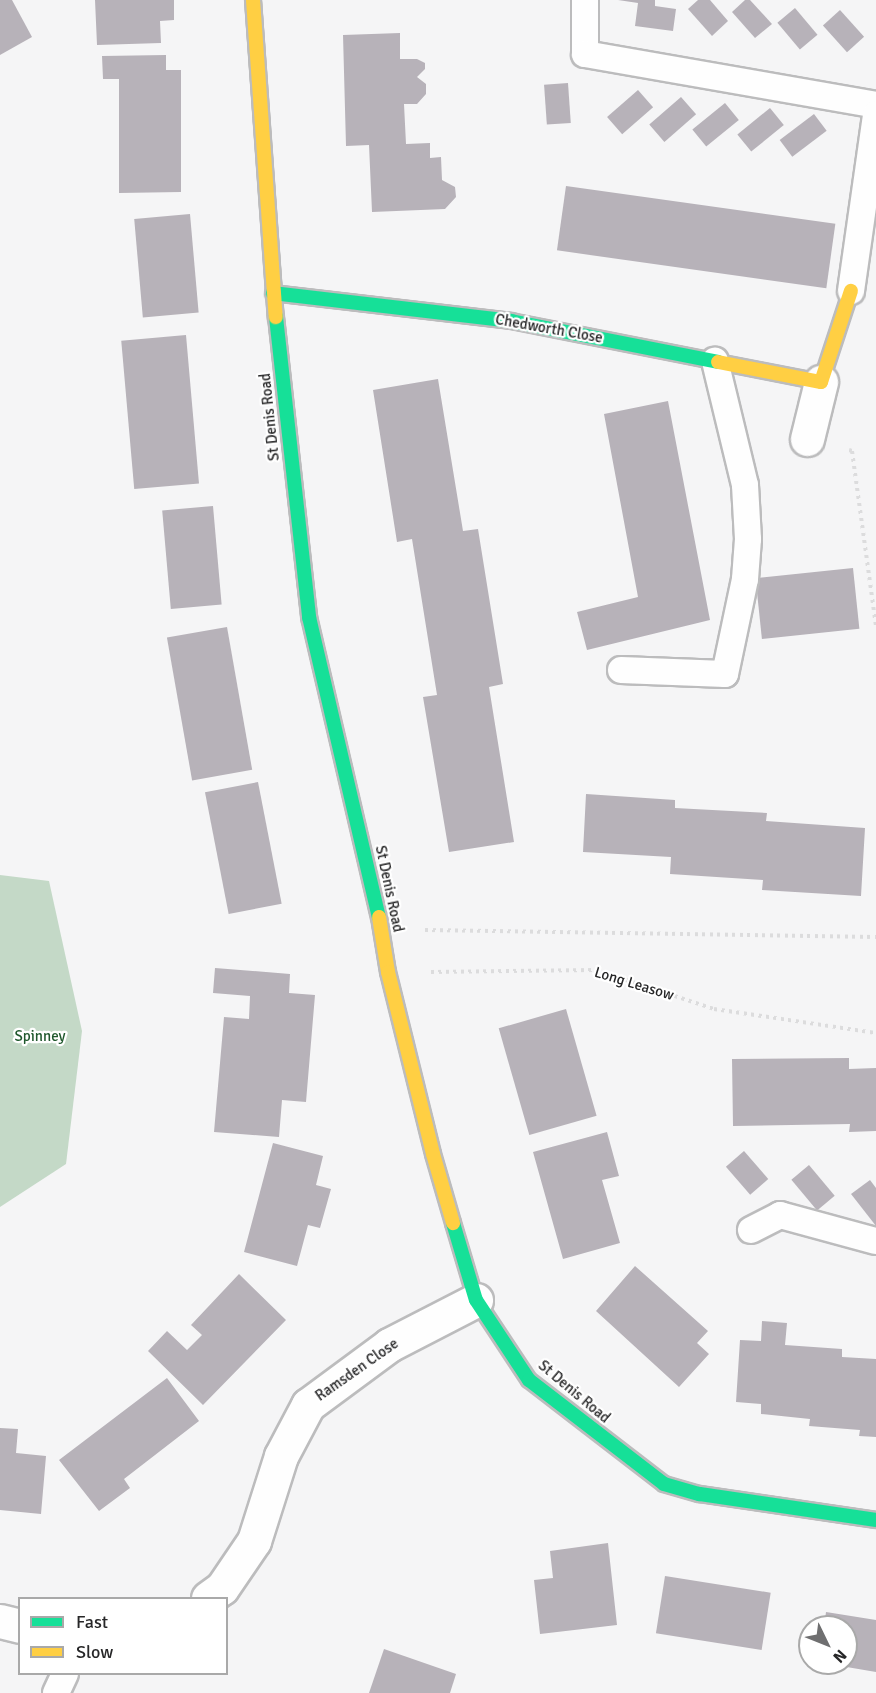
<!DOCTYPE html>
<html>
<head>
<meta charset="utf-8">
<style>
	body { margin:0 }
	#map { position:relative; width:876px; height:1693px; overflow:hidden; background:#f5f5f6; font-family:Signika,sans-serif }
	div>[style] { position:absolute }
	.forest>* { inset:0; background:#c4d9c7 }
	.building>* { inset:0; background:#b7b2b9; transform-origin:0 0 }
	.path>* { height:4px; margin-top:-2px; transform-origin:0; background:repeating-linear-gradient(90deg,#dcdcdd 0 3px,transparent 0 7.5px) }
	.roads { filter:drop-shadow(2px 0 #bcbcbd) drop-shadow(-2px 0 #bcbcbd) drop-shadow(0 2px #bcbcbd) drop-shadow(0 -2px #bcbcbd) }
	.lane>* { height:26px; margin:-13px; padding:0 13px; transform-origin:13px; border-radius:13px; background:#fefefe }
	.street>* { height:33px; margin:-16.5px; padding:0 16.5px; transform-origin:16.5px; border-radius:16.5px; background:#fefefe }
	.fast>* { height:14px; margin:-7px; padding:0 7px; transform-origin:7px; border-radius:7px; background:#16e098 }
	.slow>* { height:14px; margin:-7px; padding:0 7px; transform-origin:7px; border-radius:7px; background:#ffcf43 }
	span { translate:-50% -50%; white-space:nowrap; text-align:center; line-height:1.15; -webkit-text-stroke:4.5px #fff; paint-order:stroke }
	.street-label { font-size:15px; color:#272728 }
	.park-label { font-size:15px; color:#20582d }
	.legend { position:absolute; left:18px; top:1597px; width:210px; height:78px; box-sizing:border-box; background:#fff; border:2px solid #a9a9a9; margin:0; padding:8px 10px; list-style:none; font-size:18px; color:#272728 }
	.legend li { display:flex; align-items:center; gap:12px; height:30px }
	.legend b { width:30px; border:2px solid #a9a9a9 }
	.north { position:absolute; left:798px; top:1615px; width:60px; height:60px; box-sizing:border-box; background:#fff; border:2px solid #a9a9a9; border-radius:50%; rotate:133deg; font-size:16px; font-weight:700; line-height:24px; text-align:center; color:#272728 }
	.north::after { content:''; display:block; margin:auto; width:21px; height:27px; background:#6f6f70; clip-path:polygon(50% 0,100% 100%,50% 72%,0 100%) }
</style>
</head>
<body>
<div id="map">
	<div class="forest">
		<i style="clip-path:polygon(0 875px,49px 881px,82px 1031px,66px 1164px,0 1207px)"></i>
	</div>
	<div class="building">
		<i style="clip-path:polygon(0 0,12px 0,32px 37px,0 55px)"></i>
		<i style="clip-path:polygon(95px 0,174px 0,174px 20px,160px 21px,161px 43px,97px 45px)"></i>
		<i style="clip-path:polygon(618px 0,655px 0,655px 6px,676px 9px,673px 31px,635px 26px,638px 3px)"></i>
		<i style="clip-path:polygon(698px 0,710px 0,728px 21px,712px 36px,688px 9px)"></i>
		<i style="clip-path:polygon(745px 0,750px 0,772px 24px,755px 38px,732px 12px)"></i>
		<i style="left:795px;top:8px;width:35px;height:23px;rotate:50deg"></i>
		<i style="left:840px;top:10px;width:36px;height:23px;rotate:48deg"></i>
		<i style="clip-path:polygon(400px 33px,400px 59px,417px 59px,425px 63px,425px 69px,417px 77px,426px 84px,426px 94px,417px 104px,404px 104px,406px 144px,430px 143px,430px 158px,441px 157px,442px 180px,455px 187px,456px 197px,445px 209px,372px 212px,369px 145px,346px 146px,343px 35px)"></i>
		<i style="clip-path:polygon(166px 55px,166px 70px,181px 70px,181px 192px,119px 193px,119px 79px,103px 79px,102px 56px)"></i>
		<i style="left:568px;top:83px;width:40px;height:24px;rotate:86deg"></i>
		<i style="left:638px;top:90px;width:23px;height:41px;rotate:49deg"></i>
		<i style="left:681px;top:97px;width:23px;height:42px;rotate:49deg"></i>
		<i style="left:725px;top:103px;width:22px;height:42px;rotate:51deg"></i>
		<i style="left:770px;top:108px;width:22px;height:42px;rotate:51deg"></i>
		<i style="left:814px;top:114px;width:21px;height:43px;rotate:53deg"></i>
		<i style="left:566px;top:186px;width:272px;height:65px;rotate:8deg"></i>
		<i style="left:190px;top:214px;width:99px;height:56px;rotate:85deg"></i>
		<i style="left:186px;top:335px;width:149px;height:65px;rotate:85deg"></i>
		<i style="clip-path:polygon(438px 379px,463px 531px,478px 529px,503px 684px,489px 687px,514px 842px,449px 852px,423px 697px,437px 695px,412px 539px,397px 542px,373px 390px)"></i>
		<i style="clip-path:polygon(668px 401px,710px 620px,587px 650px,577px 612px,638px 597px,604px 414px)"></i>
		<i style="left:213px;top:506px;width:99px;height:51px;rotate:85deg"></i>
		<i style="left:853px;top:568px;width:61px;height:98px;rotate:84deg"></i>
		<i style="left:227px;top:627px;width:145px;height:61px;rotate:80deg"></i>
		<i style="left:258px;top:782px;width:124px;height:54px;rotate:79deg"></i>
		<i style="clip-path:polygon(586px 794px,675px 800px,675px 808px,767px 813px,766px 821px,865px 828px,861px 896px,762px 890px,763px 880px,670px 874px,671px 857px,583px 852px)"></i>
		<i style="clip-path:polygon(215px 968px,290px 974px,289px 993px,315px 995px,306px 1102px,282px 1100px,279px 1137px,214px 1132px,224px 1017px,249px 1019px,250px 996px,213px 993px)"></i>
		<i style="left:566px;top:1009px;width:111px;height:70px;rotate:74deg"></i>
		<i style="clip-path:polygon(849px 1058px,849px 1069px,876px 1068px,876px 1131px,849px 1132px,850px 1124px,733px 1126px,732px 1059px)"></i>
		<i style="clip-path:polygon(607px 1132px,619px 1176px,602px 1180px,620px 1243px,563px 1259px,533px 1152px)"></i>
		<i style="clip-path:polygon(273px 1143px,323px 1156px,316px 1185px,331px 1189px,320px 1228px,308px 1225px,297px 1266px,244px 1252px)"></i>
		<i style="left:744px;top:1151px;width:37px;height:24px;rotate:49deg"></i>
		<i style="left:809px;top:1165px;width:40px;height:23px;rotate:50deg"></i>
		<i style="clip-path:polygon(870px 1180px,876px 1188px,876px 1226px,851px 1194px)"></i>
		<i style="clip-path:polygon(635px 1266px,708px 1331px,697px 1343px,709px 1354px,679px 1387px,596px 1311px)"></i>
		<i style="clip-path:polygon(239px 1274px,286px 1320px,203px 1405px,148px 1351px,167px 1331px,187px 1350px,202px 1335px,191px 1325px)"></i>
		<i style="clip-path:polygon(762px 1321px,787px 1323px,785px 1345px,842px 1349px,842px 1357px,876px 1359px,876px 1437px,859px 1436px,860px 1430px,809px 1426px,810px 1419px,761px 1414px,761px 1404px,736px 1402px,740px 1340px,761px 1341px)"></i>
		<i style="clip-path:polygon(167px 1378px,199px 1421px,124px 1479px,130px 1488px,99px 1511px,59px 1460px)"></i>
		<i style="clip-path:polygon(0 1428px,18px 1429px,16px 1453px,46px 1456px,41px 1514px,0 1510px)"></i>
		<i style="clip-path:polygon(608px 1543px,617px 1625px,540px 1634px,534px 1580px,553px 1578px,550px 1551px)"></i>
		<i style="left:665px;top:1576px;width:107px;height:58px;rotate:9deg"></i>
		<i style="clip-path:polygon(826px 1612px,876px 1620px,876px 1672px,829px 1664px,846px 1663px,846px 1627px,824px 1627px)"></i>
		<i style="clip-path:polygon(384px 1649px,456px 1674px,450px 1693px,369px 1693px)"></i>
	</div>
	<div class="path">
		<i style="left:849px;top:450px;width:3px;rotate:18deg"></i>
		<i style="left:852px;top:451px;width:177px;rotate:82.2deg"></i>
		<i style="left:425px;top:930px;width:451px;rotate:0.9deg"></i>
		<i style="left:431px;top:972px;width:165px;rotate:-0.7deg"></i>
		<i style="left:596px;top:970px;width:124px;rotate:18.3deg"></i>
		<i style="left:714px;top:1009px;width:164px;rotate:8.4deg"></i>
	</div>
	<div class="roads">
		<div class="lane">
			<i style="left:585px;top:0;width:54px;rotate:90deg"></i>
			<i style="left:585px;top:54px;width:295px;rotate:9.9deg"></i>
			<i style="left:851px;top:291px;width:178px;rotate:-81.9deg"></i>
			<i style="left:621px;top:670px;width:104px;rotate:2.2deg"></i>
			<i style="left:725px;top:674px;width:97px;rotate:-78.1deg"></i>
			<i style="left:745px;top:579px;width:40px;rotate:-85.7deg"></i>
			<i style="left:748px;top:539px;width:54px;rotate:-93.2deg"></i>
			<i style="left:745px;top:485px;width:128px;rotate:-103.6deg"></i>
			<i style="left:751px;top:1230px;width:33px;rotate:-27deg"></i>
			<i style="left:780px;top:1215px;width:99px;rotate:15.2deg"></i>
			<i style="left:56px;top:1693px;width:21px;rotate:-65deg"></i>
		</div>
		<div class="street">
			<i style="left:807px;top:439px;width:59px;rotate:-76.2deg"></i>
			<i style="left:208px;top:1598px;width:17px;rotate:-36deg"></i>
			<i style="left:222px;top:1588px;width:57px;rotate:-55.8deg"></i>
			<i style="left:254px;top:1541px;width:89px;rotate:-72.4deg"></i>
			<i style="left:281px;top:1456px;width:58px;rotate:-62.1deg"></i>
			<i style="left:308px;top:1405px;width:101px;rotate:-36.5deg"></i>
			<i style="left:389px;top:1345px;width:98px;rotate:-27.3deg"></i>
			<i style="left:0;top:1621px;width:21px;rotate:14deg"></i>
		</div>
		<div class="fast">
			<i style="left:273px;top:293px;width:240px;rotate:6.7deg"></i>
			<i style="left:511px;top:321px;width:211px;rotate:11.2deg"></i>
			<i style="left:276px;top:317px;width:302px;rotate:83.7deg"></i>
			<i style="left:309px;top:617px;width:308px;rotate:76.9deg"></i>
			<i style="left:453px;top:1223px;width:80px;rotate:73.4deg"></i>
			<i style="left:476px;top:1300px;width:96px;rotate:56.5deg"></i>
			<i style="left:529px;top:1380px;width:170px;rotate:37.6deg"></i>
			<i style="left:664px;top:1484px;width:37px;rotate:16deg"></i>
			<i style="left:700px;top:1494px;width:178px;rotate:8.4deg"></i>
		</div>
		<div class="slow">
			<i style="left:253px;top:0;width:318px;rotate:85.9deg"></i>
			<i style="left:718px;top:362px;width:105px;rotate:11deg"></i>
			<i style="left:821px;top:382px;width:96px;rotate:-71.8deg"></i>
			<i style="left:379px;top:917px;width:56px;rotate:80.7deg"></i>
			<i style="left:388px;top:972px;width:187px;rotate:76.1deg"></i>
			<i style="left:433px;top:1154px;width:72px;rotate:73.8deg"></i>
		</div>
	</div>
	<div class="street-label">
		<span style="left:549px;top:329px;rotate:10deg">Chedworth Close</span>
		<span style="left:270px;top:417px;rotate:-96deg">St Denis Road</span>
		<span style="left:389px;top:889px;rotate:78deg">St Denis Road</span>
		<span style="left:634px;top:984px;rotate:17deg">Long Leasow</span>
		<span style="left:357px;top:1370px;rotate:-35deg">Ramsden Close</span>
		<span style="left:574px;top:1392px;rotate:40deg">St Denis Road</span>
	</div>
	<div class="park-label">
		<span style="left:40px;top:1037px">Spinney</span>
	</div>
	<ul class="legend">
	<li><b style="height:8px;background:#16e098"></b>Fast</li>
	<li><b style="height:8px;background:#ffcf43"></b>Slow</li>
	</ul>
	<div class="north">N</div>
</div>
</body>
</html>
